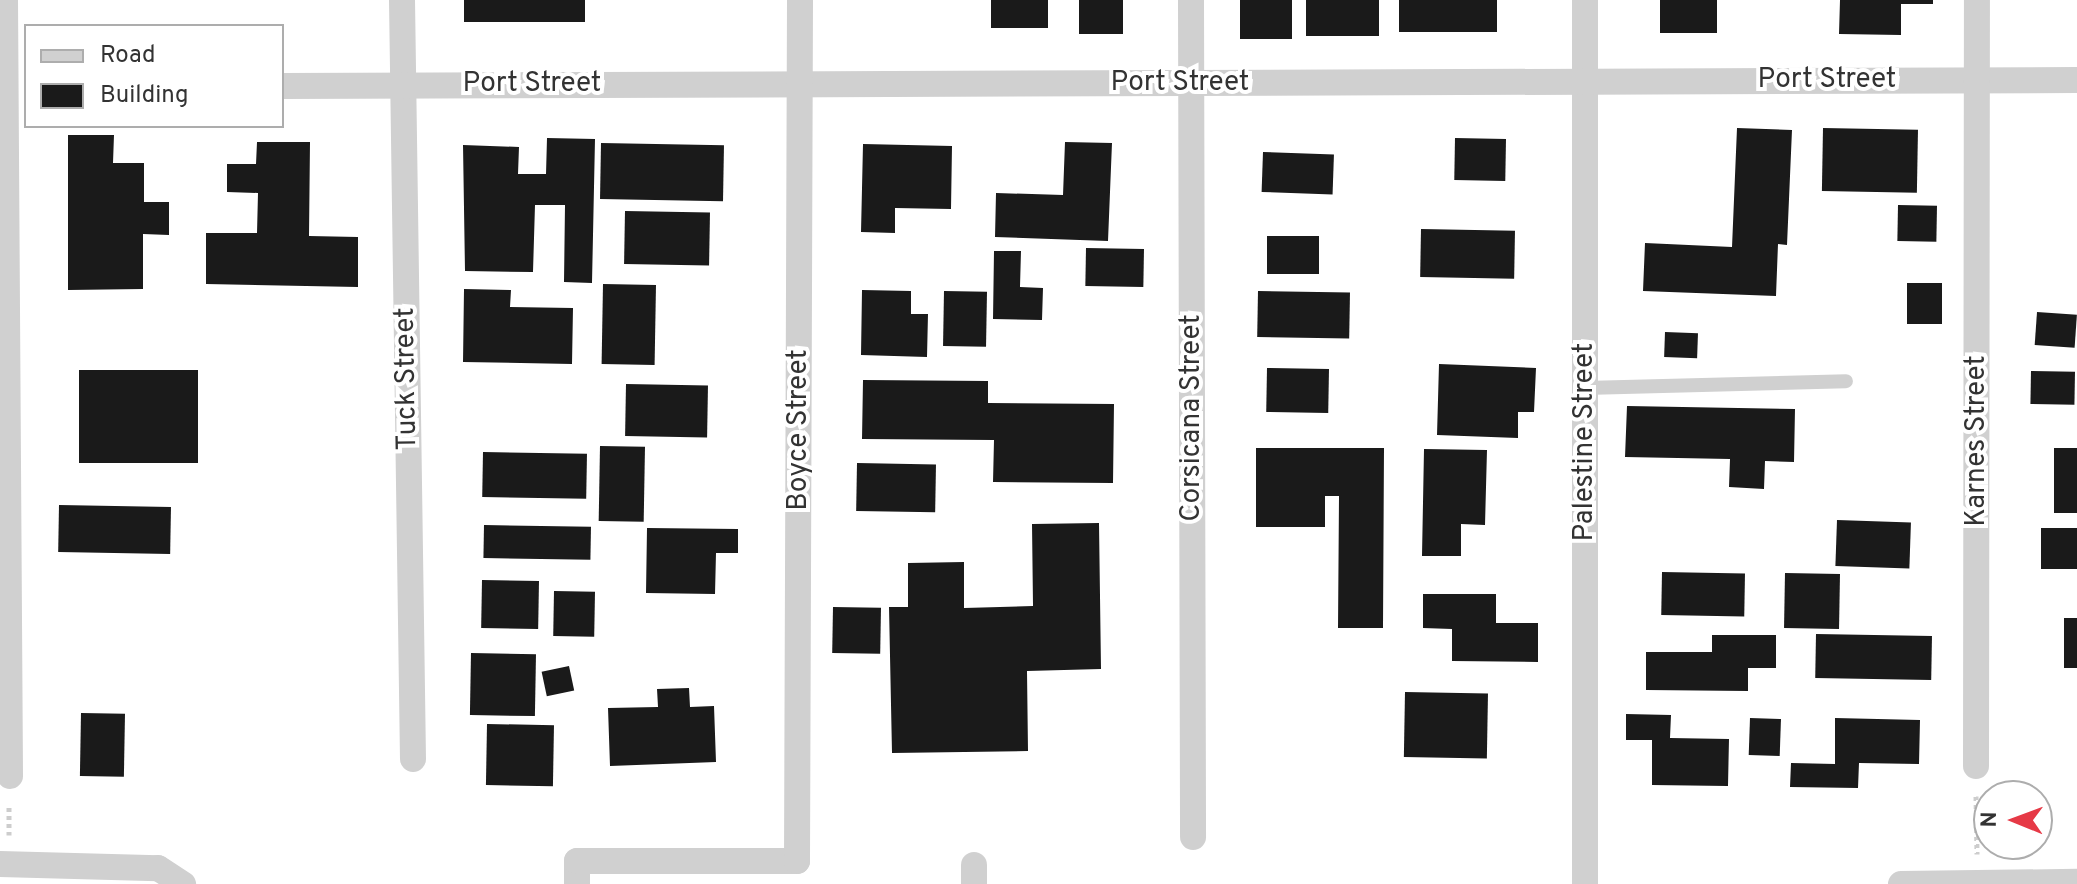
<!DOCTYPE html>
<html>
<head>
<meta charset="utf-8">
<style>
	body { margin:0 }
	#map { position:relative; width:2077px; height:884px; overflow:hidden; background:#fff; font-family:Overpass,sans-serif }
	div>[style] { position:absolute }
	.building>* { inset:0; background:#1a1a1a; transform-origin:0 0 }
	.path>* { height:5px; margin-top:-2.5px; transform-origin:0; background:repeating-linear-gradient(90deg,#cdcdcd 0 4px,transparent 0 8px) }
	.lane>* { height:14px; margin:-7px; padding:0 7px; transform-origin:7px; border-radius:7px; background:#d0d0d0 }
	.street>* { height:26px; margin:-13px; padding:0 13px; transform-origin:13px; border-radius:13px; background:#d0d0d0 }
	span { translate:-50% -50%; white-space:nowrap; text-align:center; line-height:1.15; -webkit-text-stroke:8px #fff; paint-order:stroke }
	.street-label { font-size:28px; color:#333 }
	.legend { position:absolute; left:24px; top:24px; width:260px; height:104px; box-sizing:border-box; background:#fff; border:2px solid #adadad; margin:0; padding:10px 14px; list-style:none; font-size:24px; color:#333 }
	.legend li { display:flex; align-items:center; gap:16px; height:40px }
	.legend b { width:40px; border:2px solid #adadad }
	.north { position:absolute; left:1973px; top:780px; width:80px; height:80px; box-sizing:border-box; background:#fff; border:2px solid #adadad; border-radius:50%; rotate:271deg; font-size:22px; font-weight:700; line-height:32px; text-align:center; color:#333 }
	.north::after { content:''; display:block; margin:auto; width:28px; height:36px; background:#e63946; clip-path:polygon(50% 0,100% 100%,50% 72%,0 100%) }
</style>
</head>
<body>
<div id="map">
	<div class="building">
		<i style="left:464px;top:0;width:121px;height:22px"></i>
		<i style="left:991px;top:0;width:57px;height:28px"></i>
		<i style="left:1079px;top:0;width:44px;height:34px"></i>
		<i style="left:1240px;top:0;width:52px;height:39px"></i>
		<i style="left:1306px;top:0;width:73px;height:36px"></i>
		<i style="left:1399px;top:0;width:98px;height:32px"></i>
		<i style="left:1660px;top:0;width:57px;height:33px"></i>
		<i style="clip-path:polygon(1840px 0,1933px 0,1933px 4px,1901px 4px,1901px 35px,1839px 34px)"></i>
		<i style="clip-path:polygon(1737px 128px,1792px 130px,1787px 245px,1778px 244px,1776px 296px,1643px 291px,1645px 243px,1732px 247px)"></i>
		<i style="left:1823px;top:128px;width:95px;height:63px;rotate:1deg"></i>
		<i style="clip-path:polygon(68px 135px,114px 135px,113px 163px,144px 163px,144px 202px,169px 202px,169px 235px,143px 234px,143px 289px,68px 290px)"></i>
		<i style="clip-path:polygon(547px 138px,595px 139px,592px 283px,564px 282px,565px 205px,535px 205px,533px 272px,465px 271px,463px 145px,519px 147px,518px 174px,546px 174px)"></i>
		<i style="left:1455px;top:138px;width:51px;height:42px;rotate:1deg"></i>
		<i style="clip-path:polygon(257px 142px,310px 142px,309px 236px,358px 237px,358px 287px,206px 284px,206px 233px,257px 233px,258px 193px,227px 192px,227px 164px,256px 164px)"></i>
		<i style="clip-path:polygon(1065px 142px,1112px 143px,1108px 241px,995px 237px,996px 193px,1063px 195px)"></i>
		<i style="left:601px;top:143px;width:123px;height:56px;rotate:1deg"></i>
		<i style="clip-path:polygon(863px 144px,952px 146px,951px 209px,895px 208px,895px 233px,861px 232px)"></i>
		<i style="left:1263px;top:152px;width:71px;height:40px;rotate:2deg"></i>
		<i style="left:1898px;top:205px;width:39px;height:36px;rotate:1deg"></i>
		<i style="left:625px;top:211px;width:85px;height:53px;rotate:1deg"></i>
		<i style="left:1421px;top:229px;width:94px;height:48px;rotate:1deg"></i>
		<i style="left:1267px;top:236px;width:52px;height:38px"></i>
		<i style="left:1086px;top:248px;width:58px;height:38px;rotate:1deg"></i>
		<i style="clip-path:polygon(994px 251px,1021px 251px,1020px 287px,1043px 288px,1042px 320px,993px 319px)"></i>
		<i style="left:1907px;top:283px;width:35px;height:41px"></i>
		<i style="left:603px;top:284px;width:53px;height:80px;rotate:1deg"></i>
		<i style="clip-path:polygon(464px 289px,511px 290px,510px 307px,573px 308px,572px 364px,463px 362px)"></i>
		<i style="clip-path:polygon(862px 290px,911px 291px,911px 314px,928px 314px,927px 357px,861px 355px)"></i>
		<i style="left:944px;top:291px;width:43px;height:55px;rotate:1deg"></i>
		<i style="left:1258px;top:291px;width:92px;height:46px;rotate:1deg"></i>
		<i style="left:2037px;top:312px;width:40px;height:33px;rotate:4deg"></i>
		<i style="left:1665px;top:332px;width:33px;height:25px;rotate:2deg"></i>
		<i style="clip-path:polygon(1439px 364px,1536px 368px,1534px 412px,1518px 412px,1518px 438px,1437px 435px)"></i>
		<i style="left:1267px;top:368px;width:62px;height:44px;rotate:1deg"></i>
		<i style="left:79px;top:370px;width:119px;height:93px"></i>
		<i style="left:2031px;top:371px;width:44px;height:33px;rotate:1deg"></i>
		<i style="clip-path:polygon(863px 380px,988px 381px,988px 403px,1114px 404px,1113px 483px,993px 482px,994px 440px,862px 439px)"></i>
		<i style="left:626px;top:384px;width:82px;height:52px;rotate:1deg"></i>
		<i style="clip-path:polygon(1627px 406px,1795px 409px,1794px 462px,1765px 461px,1764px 489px,1729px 487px,1730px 459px,1625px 457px)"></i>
		<i style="left:600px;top:446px;width:45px;height:75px;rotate:1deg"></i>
		<i style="clip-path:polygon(1256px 448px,1384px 448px,1383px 628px,1338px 628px,1339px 496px,1325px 496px,1325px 527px,1256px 527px)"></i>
		<i style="left:2054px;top:448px;width:23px;height:65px"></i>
		<i style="clip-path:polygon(1424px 449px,1487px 450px,1485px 525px,1461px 524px,1461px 556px,1422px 556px)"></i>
		<i style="left:483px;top:452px;width:104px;height:45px;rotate:1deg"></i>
		<i style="left:857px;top:463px;width:79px;height:48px;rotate:1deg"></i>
		<i style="left:59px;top:505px;width:112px;height:47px;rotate:1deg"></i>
		<i style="left:1837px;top:520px;width:74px;height:46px;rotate:2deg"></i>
		<i style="clip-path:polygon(1099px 523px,1101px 669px,1027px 671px,1028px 751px,892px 753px,889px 607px,908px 607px,908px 563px,964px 562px,964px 608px,1033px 606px,1032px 524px)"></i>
		<i style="left:484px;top:525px;width:107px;height:33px;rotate:1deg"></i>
		<i style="clip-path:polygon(647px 528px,738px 529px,738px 553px,716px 553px,715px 594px,646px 593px)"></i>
		<i style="left:2041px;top:528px;width:36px;height:41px"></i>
		<i style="left:1662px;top:572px;width:83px;height:43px;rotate:1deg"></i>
		<i style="left:1785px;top:573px;width:55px;height:55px;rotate:1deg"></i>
		<i style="left:482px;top:580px;width:57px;height:48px;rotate:1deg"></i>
		<i style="left:554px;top:591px;width:41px;height:45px;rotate:1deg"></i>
		<i style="clip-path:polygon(1423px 594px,1496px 594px,1496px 623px,1538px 623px,1538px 662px,1452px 661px,1452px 629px,1423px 628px)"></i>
		<i style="left:833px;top:607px;width:48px;height:46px;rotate:1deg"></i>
		<i style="left:2064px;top:618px;width:13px;height:50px"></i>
		<i style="left:1816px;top:634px;width:116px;height:44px;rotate:1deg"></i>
		<i style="clip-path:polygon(1712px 635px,1776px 635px,1776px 668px,1748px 668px,1748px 691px,1646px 690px,1646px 652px,1712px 652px)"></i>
		<i style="left:471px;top:653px;width:65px;height:62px;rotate:1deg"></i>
		<i style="left:569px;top:666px;width:25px;height:28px;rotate:78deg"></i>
		<i style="clip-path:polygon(689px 688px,690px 707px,714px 706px,716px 762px,610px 766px,608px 708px,658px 707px,657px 689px)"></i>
		<i style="left:1405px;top:692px;width:83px;height:65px;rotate:1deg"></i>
		<i style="left:81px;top:713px;width:44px;height:63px;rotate:1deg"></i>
		<i style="clip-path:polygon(1626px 714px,1671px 715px,1670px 738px,1729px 739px,1728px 786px,1652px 785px,1652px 740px,1626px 740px)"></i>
		<i style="left:1750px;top:718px;width:31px;height:37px;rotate:2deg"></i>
		<i style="clip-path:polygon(1835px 718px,1920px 720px,1919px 764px,1859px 763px,1858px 788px,1790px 787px,1791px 763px,1835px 764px)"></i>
		<i style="left:487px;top:724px;width:67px;height:61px;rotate:1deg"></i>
	</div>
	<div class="path">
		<i style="left:1976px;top:796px;width:58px;rotate:89deg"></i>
		<i style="left:9px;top:835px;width:30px;rotate:-90deg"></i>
	</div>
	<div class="lane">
		<i style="left:1585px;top:388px;width:261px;rotate:-1.5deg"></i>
	</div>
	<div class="street">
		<i style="left:5px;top:0;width:776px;rotate:89.63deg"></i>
		<i style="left:402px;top:0;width:759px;rotate:89.17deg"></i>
		<i style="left:1191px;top:0;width:837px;rotate:89.86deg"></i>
		<i style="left:1585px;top:0;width:884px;rotate:90deg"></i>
		<i style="left:282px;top:86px;width:1795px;rotate:-0.19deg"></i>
		<i style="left:1976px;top:766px;width:766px;rotate:-89.93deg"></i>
		<i style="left:0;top:864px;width:158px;rotate:1.5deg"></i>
		<i style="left:158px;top:868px;width:30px;rotate:33deg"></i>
		<i style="left:577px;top:884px;width:23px;rotate:-90deg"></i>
		<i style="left:577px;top:861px;width:220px"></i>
		<i style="left:797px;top:861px;width:861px;rotate:-89.8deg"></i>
		<i style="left:974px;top:884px;width:19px;rotate:-90deg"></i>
		<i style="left:1901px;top:884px;width:176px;rotate:-0.7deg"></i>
	</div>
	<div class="street-label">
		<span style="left:1827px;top:80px">Port Street</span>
		<span style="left:1180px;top:83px">Port Street</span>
		<span style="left:532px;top:84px">Port Street</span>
		<span style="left:407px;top:379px;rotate:-91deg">Tuck Street</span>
		<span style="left:1192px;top:418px;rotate:-90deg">Corsicana Street</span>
		<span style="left:799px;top:430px;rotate:-90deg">Boyce Street</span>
		<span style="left:1977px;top:441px;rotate:-90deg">Karnes Street</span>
		<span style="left:1585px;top:442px;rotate:-90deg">Palestine Street</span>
	</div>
	<ul class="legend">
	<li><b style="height:10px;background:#d0d0d0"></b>Road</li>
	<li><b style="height:22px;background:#1a1a1a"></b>Building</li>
	</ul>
	<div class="north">N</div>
</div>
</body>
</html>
